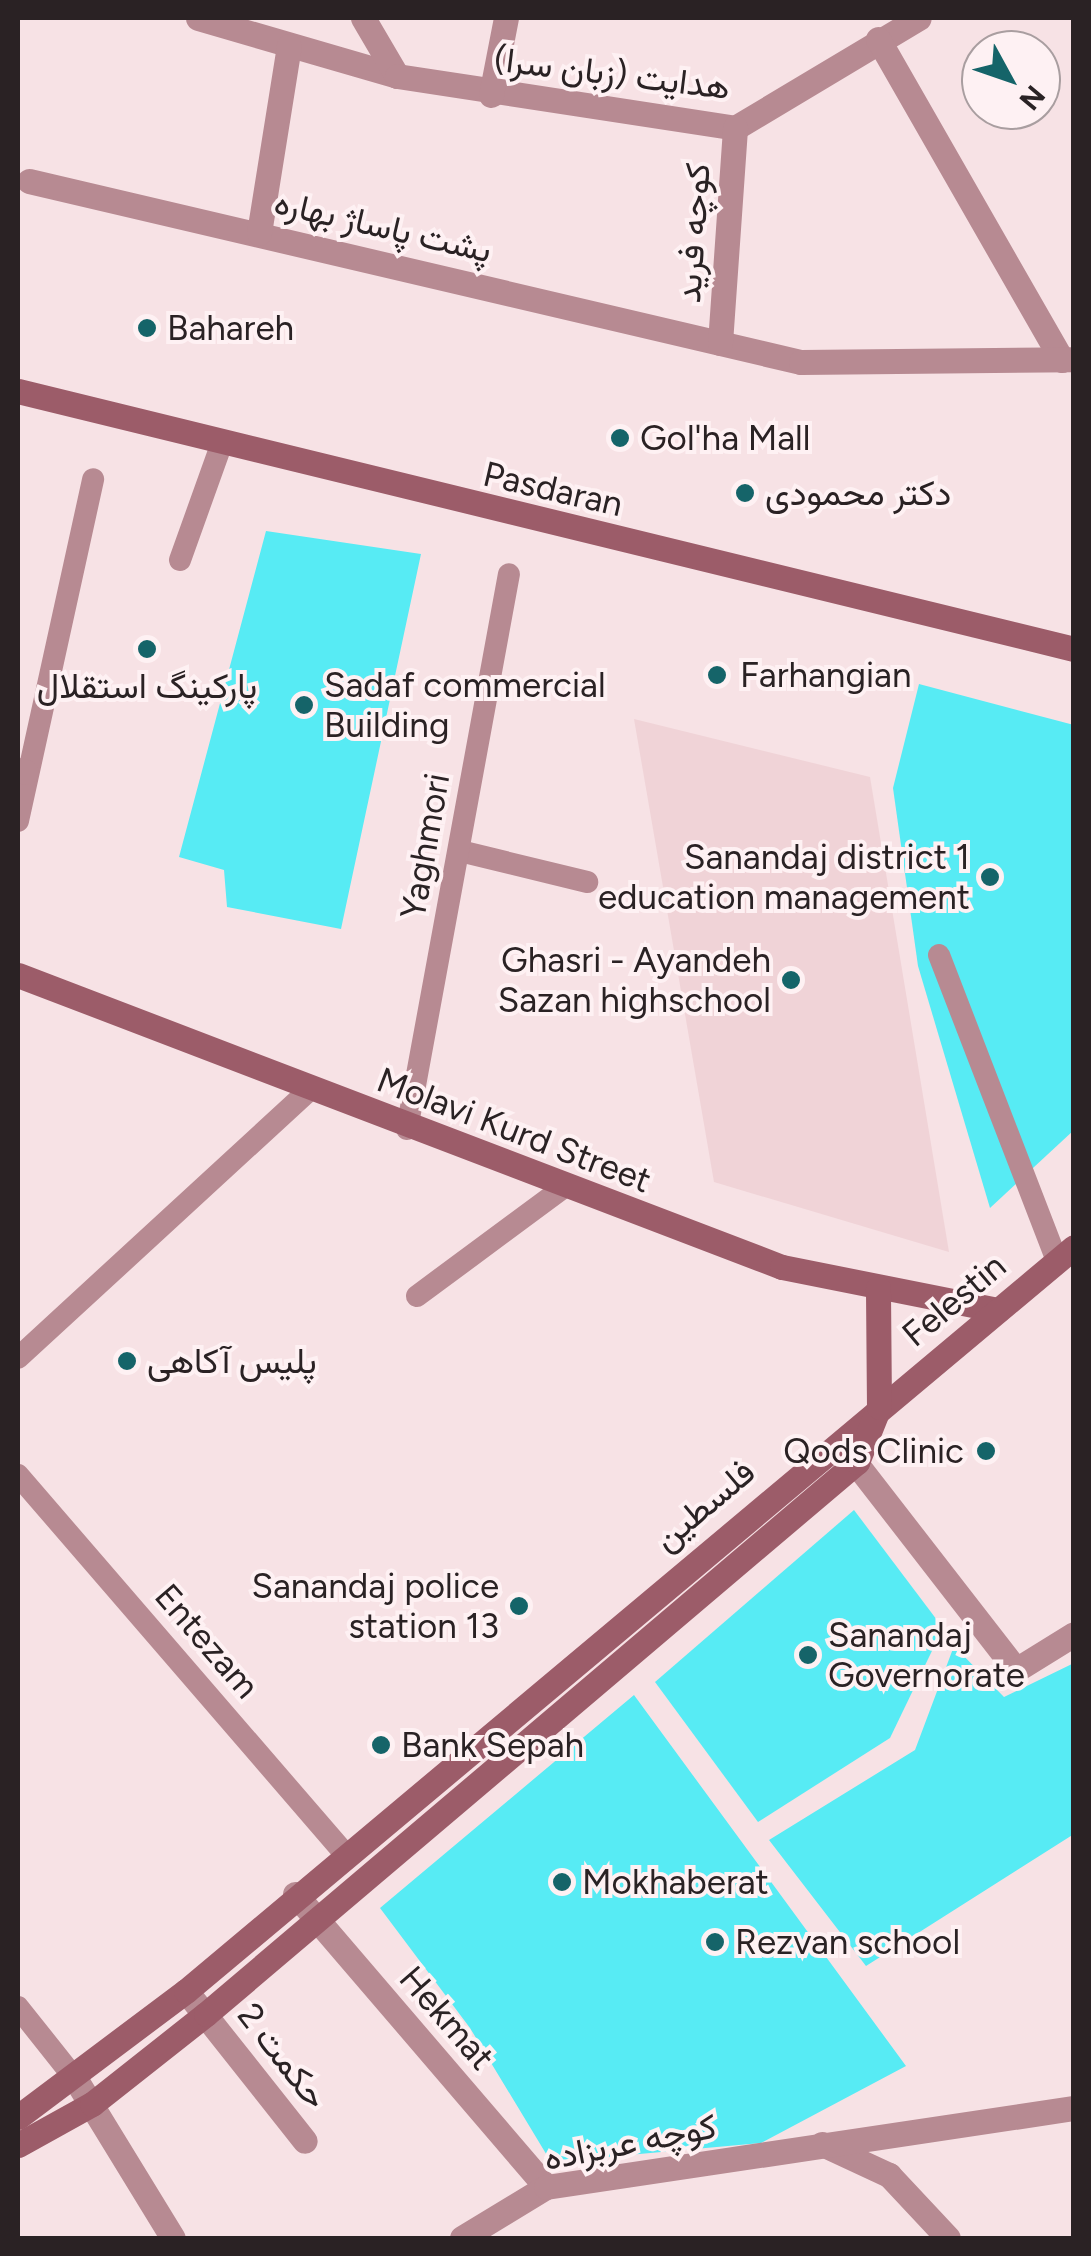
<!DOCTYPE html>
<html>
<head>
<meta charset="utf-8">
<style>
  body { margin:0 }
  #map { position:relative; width:1091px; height:2256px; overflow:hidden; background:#f7e2e5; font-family:Figtree,Vazirmatn,sans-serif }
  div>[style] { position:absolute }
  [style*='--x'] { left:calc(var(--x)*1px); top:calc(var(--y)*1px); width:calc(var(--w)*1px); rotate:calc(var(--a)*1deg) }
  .built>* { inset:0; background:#f0d3d7 }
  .building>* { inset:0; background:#57ebf4 }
  .lane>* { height:22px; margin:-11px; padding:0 11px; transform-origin:11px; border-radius:11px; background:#b78a92 }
  .street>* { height:25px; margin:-12.5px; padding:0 12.5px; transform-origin:12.5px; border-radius:12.5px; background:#b78a92 }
  .secondary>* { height:25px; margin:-12.5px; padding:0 12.5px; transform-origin:12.5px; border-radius:12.5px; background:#9c5c69 }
  .dots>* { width:28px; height:28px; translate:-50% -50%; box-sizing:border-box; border:5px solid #fef1f3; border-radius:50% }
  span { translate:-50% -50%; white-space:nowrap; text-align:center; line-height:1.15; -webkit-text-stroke:8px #fef1f3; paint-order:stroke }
  .street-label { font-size:35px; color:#2a2224 }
  .poi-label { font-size:35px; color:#2a2224 }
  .left { translate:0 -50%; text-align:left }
  .right { translate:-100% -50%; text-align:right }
  .frame { position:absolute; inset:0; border:20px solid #2a2224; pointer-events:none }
  .north { position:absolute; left:961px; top:30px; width:100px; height:100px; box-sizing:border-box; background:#fef1f3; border:2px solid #a99ea0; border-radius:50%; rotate:130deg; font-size:28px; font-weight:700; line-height:40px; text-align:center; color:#2a2224 }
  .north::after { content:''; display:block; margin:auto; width:35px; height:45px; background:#156469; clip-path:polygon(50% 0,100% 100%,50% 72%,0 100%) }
</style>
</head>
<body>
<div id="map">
  <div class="built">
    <div style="clip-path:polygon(634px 719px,870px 777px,949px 1252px,714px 1182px)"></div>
  </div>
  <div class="building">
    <div style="clip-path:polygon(266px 531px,421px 554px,341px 929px,227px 907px,224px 870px,179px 857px)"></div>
    <div style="clip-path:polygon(919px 684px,1074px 725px,1074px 1130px,990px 1208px,918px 966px,893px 788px)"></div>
    <div style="clip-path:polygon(854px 1510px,943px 1628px,890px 1738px,758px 1822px,655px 1682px)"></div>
    <div style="clip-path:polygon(954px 1646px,1004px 1697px,1074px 1663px,1074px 1834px,866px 1966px,769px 1840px,915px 1750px)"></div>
    <div style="clip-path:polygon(634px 1695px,906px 2066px,761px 2143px,551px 2162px,470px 2028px,380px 1908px)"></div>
  </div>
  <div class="lane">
    <div style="--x:180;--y:560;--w:124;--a:-70.3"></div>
    <div style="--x:18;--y:821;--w:350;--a:-77.6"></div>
    <div style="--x:460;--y:851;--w:131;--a:13.7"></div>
    <div style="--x:939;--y:955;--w:328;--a:68.9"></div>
    <div style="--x:407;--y:1129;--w:564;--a:-79.59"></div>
    <div style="--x:417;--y:1296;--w:182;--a:-36.5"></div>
    <div style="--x:18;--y:1358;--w:398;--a:-42.6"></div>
    <div style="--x:18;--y:1475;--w:498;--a:49.2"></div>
    <div style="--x:18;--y:2007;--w:93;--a:51.5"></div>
  </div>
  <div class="street">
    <div style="--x:198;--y:18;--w:207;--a:16.2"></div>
    <div style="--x:363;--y:18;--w:67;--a:59.6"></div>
    <div style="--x:397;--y:76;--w:342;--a:8.7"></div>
    <div style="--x:735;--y:128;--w:214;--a:-30.9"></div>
    <div style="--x:878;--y:39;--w:370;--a:60.2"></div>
    <div style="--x:491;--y:95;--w:78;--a:-79"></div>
    <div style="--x:29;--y:181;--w:793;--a:13.2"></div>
    <div style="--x:801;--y:362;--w:273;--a:-0.6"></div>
    <div style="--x:259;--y:233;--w:189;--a:-80.9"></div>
    <div style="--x:720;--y:343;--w:216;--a:-86"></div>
    <div style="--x:18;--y:770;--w:8;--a:14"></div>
    <div style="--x:844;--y:1448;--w:281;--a:52.2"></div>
    <div style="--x:1016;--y:1670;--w:68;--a:-31.8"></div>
    <div style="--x:295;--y:1894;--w:386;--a:49.4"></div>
    <div style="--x:186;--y:1991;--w:191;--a:51.6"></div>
    <div style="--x:76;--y:2080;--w:185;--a:58.5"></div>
    <div style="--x:822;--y:2144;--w:74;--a:24.8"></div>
    <div style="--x:889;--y:2175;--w:86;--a:46.9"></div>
    <div style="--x:462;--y:2238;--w:98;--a:-31.3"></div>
    <div style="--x:546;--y:2187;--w:534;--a:-8.51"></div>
  </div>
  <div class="secondary">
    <div style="--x:18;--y:391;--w:1087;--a:13.73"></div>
    <div style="--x:18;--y:975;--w:818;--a:20.92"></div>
    <div style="--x:782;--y:1267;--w:220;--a:11.3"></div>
    <div style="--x:18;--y:2117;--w:210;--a:-36.9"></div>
    <div style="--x:186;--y:1991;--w:1158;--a:-39.96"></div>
    <div style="--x:18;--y:2145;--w:85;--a:-29"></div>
    <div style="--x:92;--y:2104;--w:145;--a:-38.3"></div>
    <div style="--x:206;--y:2014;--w:854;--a:-40.3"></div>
    <div style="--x:857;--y:1462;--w:59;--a:-68.2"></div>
    <div style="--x:879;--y:1407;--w:119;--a:-90.5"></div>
  </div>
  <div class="dots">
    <div style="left:147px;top:328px;background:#156469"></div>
    <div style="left:620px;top:438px;background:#156469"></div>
    <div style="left:745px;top:493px;background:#156469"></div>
    <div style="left:147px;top:649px;background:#156469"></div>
    <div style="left:717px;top:675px;background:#156469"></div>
    <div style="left:304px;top:705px;background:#156469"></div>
    <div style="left:990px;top:877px;background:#156469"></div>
    <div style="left:791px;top:980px;background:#156469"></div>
    <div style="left:127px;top:1361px;background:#156469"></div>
    <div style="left:986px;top:1451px;background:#156469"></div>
    <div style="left:519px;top:1606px;background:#156469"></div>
    <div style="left:808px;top:1655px;background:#156469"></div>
    <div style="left:381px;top:1745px;background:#156469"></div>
    <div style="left:562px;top:1882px;background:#156469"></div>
    <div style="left:715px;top:1942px;background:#156469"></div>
  </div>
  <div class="street-label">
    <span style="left:612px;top:73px;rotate:7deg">هدایت (زبان سرا)</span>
    <span style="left:383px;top:226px;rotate:13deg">پشت پاساژ بهاره</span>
    <span style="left:693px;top:233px;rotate:-86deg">کوچه فرید</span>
    <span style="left:553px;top:489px;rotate:13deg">Pasdaran</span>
    <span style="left:425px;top:846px;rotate:-80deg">Yaghmori</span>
    <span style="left:514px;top:1130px;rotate:21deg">Molavi Kurd Street</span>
    <span style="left:954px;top:1300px;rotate:-40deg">Felestin</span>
    <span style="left:704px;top:1505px;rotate:-40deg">فلسطین</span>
    <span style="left:207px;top:1641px;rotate:49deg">Entezam</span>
    <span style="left:447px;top:2018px;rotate:49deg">Hekmat</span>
    <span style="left:283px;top:2056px;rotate:52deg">حکمت 2</span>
    <span style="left:630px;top:2142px;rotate:-11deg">کوچه عربزاده</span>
  </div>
  <div class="poi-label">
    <span class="left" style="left:167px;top:328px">Bahareh</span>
    <span class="left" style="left:640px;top:438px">Gol'ha Mall</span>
    <span class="left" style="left:765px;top:493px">دکتر محمودی</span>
    <span class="left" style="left:740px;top:675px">Farhangian</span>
    <span class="left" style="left:324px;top:705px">Sadaf commercial<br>Building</span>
    <span style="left:147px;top:686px">پارکینگ استقلال</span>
    <span class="right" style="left:970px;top:877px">Sanandaj district 1<br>education management</span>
    <span class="right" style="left:771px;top:980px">Ghasri - Ayandeh<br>Sazan highschool</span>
    <span class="left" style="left:147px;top:1361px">پلیس آکاهی</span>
    <span class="right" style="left:964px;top:1451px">Qods Clinic</span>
    <span class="right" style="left:499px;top:1606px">Sanandaj police<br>station 13</span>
    <span class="left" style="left:828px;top:1655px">Sanandaj<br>Governorate</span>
    <span class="left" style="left:401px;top:1745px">Bank Sepah</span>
    <span class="left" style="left:582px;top:1882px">Mokhaberat</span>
    <span class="left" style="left:735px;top:1942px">Rezvan school</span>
  </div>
  <div class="frame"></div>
  <div class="north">N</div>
</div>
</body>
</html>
